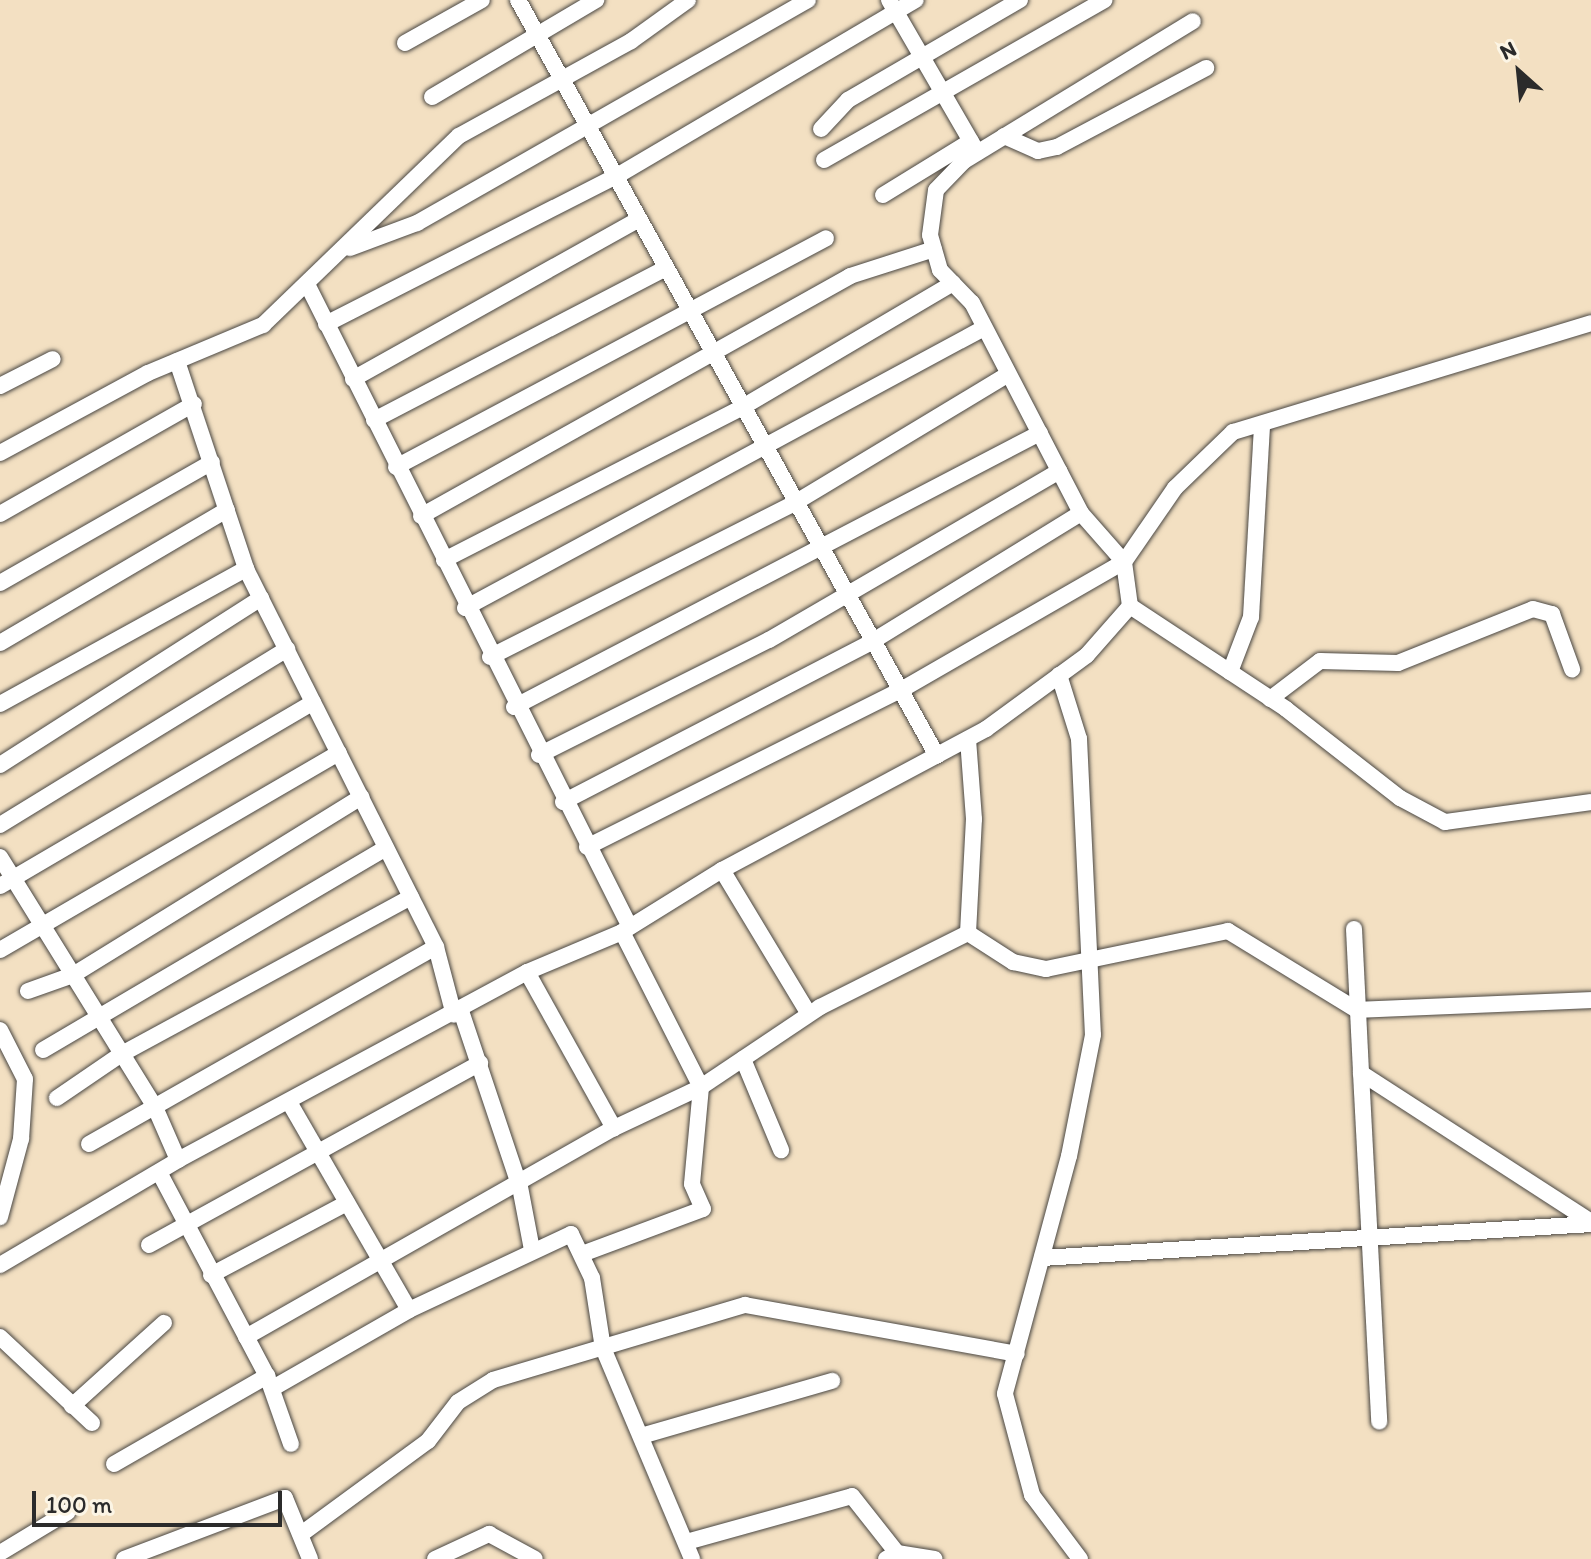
<!DOCTYPE html>
<html>
<head>
<meta charset="utf-8">
<style>
  body { margin:0 }
  #map { position:relative; width:1591px; height:1559px; overflow:hidden; background:#f3e0c2; font-family:Itim,sans-serif }
  div>[style] { position:absolute }
  [style*='--x'] { left:calc(var(--x)*1px); top:calc(var(--y)*1px); width:calc(var(--w)*1px); rotate:calc(var(--a)*1deg) }
  .roads { filter:drop-shadow(0 0 2px #494642) drop-shadow(0 0 2px #494642) }
  .minor>* { height:16px; margin:-8px; padding:0 8px; transform-origin:8px; border-radius:8px; background:#fff }
  span { translate:-50% -50%; white-space:nowrap; text-align:center; line-height:1.15; -webkit-text-stroke:6px #fcf5e5; paint-order:stroke }
  .north { position:absolute; left:1479px; top:32px; width:80px; height:80px; -webkit-text-stroke:6px #fcf5e5; paint-order:stroke; rotate:333deg; font-size:22px; font-weight:700; line-height:32px; text-align:center; color:#2b2b2b }
  .north::after { content:''; display:block; margin:auto; width:28px; height:36px; background:#2b2b2b; clip-path:polygon(50% 0,100% 100%,50% 72%,0 100%) }
  .scale { position:absolute; left:32px; top:1491px; width:250px; height:36px; box-sizing:border-box; border:4px solid #2b2b2b; border-top:0; padding-left:10px; font-size:24px; line-height:28px; white-space:nowrap; color:#2b2b2b; -webkit-text-stroke:6px #fcf5e5; paint-order:stroke }
</style>
</head>
<body>
<div id="map">
  <div class="roads">
    <div class="minor">
      <div style="--x:518;--y:0;--w:864;--a:61"></div>
      <div style="--x:889;--y:0;--w:176;--a:59.9"></div>
      <div style="--x:405;--y:43;--w:88;--a:-29.2"></div>
      <div style="--x:432;--y:97;--w:191;--a:-30.6"></div>
      <div style="--x:821;--y:129;--w:40;--a:-47"></div>
      <div style="--x:848;--y:100;--w:199;--a:-30.2"></div>
      <div style="--x:1004;--y:136;--w:37;--a:24"></div>
      <div style="--x:1038;--y:151;--w:19;--a:-12"></div>
      <div style="--x:1057;--y:147;--w:169;--a:-27.9"></div>
      <div style="--x:824;--y:160;--w:323;--a:-29.7"></div>
      <div style="--x:883;--y:195;--w:103;--a:-31.5"></div>
      <div style="--x:350;--y:248;--w:72;--a:-20.5"></div>
      <div style="--x:417;--y:223;--w:450;--a:-29.7"></div>
      <div style="--x:308;--y:286;--w:717;--a:63.33"></div>
      <div style="--x:326;--y:324;--w:324;--a:-27"></div>
      <div style="--x:615;--y:177;--w:349;--a:-30.5"></div>
      <div style="--x:177;--y:361;--w:219;--a:71.6"></div>
      <div style="--x:246;--y:569;--w:423;--a:63.3"></div>
      <div style="--x:436;--y:947;--w:70;--a:75.2"></div>
      <div style="--x:353;--y:379;--w:328;--a:-29.2"></div>
      <div style="--x:0;--y:386;--w:59;--a:-27"></div>
      <div style="--x:374;--y:420;--w:329;--a:-27.5"></div>
      <div style="--x:0;--y:453;--w:168;--a:-28.4"></div>
      <div style="--x:148;--y:373;--w:125;--a:-22.7"></div>
      <div style="--x:263;--y:325;--w:272;--a:-44"></div>
      <div style="--x:459;--y:136;--w:196;--a:-28.9"></div>
      <div style="--x:631;--y:41;--w:70;--a:-35.7"></div>
      <div style="--x:396;--y:467;--w:487;--a:-28"></div>
      <div style="--x:0;--y:514;--w:223;--a:-29.6"></div>
      <div style="--x:421;--y:516;--w:492;--a:-29.2"></div>
      <div style="--x:850;--y:276;--w:88;--a:-17.8"></div>
      <div style="--x:444;--y:560;--w:334;--a:-27.1"></div>
      <div style="--x:741;--y:408;--w:246;--a:-30.5"></div>
      <div style="--x:0;--y:583;--w:244;--a:-29.7"></div>
      <div style="--x:1130;--y:606;--w:187;--a:33.4"></div>
      <div style="--x:1286;--y:709;--w:145;--a:38"></div>
      <div style="--x:1400;--y:798;--w:51;--a:28.1"></div>
      <div style="--x:1445;--y:822;--w:147;--a:-7.8"></div>
      <div style="--x:465;--y:608;--w:590;--a:-28.35"></div>
      <div style="--x:0;--y:643;--w:263;--a:-30.4"></div>
      <div style="--x:490;--y:657;--w:339;--a:-26.8"></div>
      <div style="--x:793;--y:504;--w:250;--a:-31.1"></div>
      <div style="--x:1230;--y:672;--w:59;--a:-69.1"></div>
      <div style="--x:1251;--y:617;--w:193;--a:-86.7"></div>
      <div style="--x:1059;--y:675;--w:67;--a:72.6"></div>
      <div style="--x:1079;--y:739;--w:296;--a:87.3"></div>
      <div style="--x:1093;--y:1035;--w:123;--a:101.2"></div>
      <div style="--x:1069;--y:1156;--w:246;--a:105.1"></div>
      <div style="--x:1005;--y:1394;--w:105;--a:75"></div>
      <div style="--x:1032;--y:1495;--w:80;--a:53.1"></div>
      <div style="--x:1270;--y:699;--w:63;--a:-37.2"></div>
      <div style="--x:1320;--y:661;--w:78;--a:1.5"></div>
      <div style="--x:1398;--y:663;--w:145;--a:-21.8"></div>
      <div style="--x:1533;--y:609;--w:20;--a:15"></div>
      <div style="--x:1552;--y:614;--w:59;--a:70"></div>
      <div style="--x:0;--y:704;--w:281;--a:-28.8"></div>
      <div style="--x:514;--y:707;--w:593;--a:-27.52"></div>
      <div style="--x:539;--y:755;--w:257;--a:-26.6"></div>
      <div style="--x:769;--y:640;--w:336;--a:-30.2"></div>
      <div style="--x:0;--y:765;--w:310;--a:-32.6"></div>
      <div style="--x:563;--y:802;--w:349;--a:-27.4"></div>
      <div style="--x:873;--y:641;--w:244;--a:-31.6"></div>
      <div style="--x:0;--y:825;--w:337;--a:-31.5"></div>
      <div style="--x:587;--y:847;--w:351;--a:-26.6"></div>
      <div style="--x:901;--y:690;--w:257;--a:-29.9"></div>
      <div style="--x:1124;--y:562;--w:65;--a:-131.3"></div>
      <div style="--x:1081;--y:513;--w:237;--a:-117.4"></div>
      <div style="--x:972;--y:303;--w:46;--a:-134.1"></div>
      <div style="--x:940;--y:270;--w:36;--a:-106"></div>
      <div style="--x:930;--y:235;--w:45;--a:-82.4"></div>
      <div style="--x:936;--y:190;--w:40;--a:-46"></div>
      <div style="--x:964;--y:161;--w:268;--a:-31.4"></div>
      <div style="--x:0;--y:857;--w:292;--a:58.2"></div>
      <div style="--x:154;--y:1105;--w:60;--a:66.4"></div>
      <div style="--x:722;--y:870;--w:168;--a:58.9"></div>
      <div style="--x:0;--y:886;--w:363;--a:-30.4"></div>
      <div style="--x:1354;--y:929;--w:144;--a:87.2"></div>
      <div style="--x:1361;--y:1073;--w:274;--a:32.9"></div>
      <div style="--x:968;--y:933;--w:54;--a:32.8"></div>
      <div style="--x:1013;--y:962;--w:34;--a:12"></div>
      <div style="--x:1046;--y:969;--w:186;--a:-11.8"></div>
      <div style="--x:1228;--y:931;--w:151;--a:31.5"></div>
      <div style="--x:1357;--y:1010;--w:234;--a:-2.4"></div>
      <div style="--x:968;--y:933;--w:114;--a:-87"></div>
      <div style="--x:974;--y:819;--w:80;--a:-94.3"></div>
      <div style="--x:0;--y:950;--w:392;--a:-30.2"></div>
      <div style="--x:527;--y:972;--w:179;--a:60.9"></div>
      <div style="--x:28;--y:991;--w:48;--a:-19.6"></div>
      <div style="--x:73;--y:975;--w:339;--a:-31.7"></div>
      <div style="--x:461;--y:1011;--w:186;--a:71.5"></div>
      <div style="--x:520;--y:1187;--w:64;--a:79.2"></div>
      <div style="--x:0;--y:1030;--w:55;--a:63"></div>
      <div style="--x:25;--y:1079;--w:60;--a:93.8"></div>
      <div style="--x:21;--y:1139;--w:81;--a:105.1"></div>
      <div style="--x:43;--y:1050;--w:398;--a:-30.5"></div>
      <div style="--x:743;--y:1059;--w:99;--a:67.3"></div>
      <div style="--x:1361;--y:1073;--w:349;--a:87"></div>
      <div style="--x:57;--y:1098;--w:76;--a:-34.3"></div>
      <div style="--x:120;--y:1055;--w:331;--a:-28.5"></div>
      <div style="--x:289;--y:1102;--w:240;--a:60"></div>
      <div style="--x:89;--y:1144;--w:399;--a:-29.6"></div>
      <div style="--x:159;--y:1172;--w:231;--a:62.1"></div>
      <div style="--x:267;--y:1376;--w:72;--a:70.6"></div>
      <div style="--x:149;--y:1245;--w:378;--a:-28.8"></div>
      <div style="--x:582;--y:1254;--w:129;--a:-20.4"></div>
      <div style="--x:703;--y:1209;--w:27;--a:-114"></div>
      <div style="--x:692;--y:1184;--w:97;--a:-84.7"></div>
      <div style="--x:701;--y:1087;--w:174;--a:-117"></div>
      <div style="--x:1042;--y:1258;--w:550;--a:-3.54"></div>
      <div style="--x:0;--y:1265;--w:207;--a:-30.5"></div>
      <div style="--x:178;--y:1160;--w:396;--a:-28.3"></div>
      <div style="--x:527;--y:972;--w:103;--a:-22.8"></div>
      <div style="--x:622;--y:932;--w:118;--a:-31.8"></div>
      <div style="--x:722;--y:870;--w:299;--a:-28.1"></div>
      <div style="--x:986;--y:729;--w:125;--a:-36.2"></div>
      <div style="--x:1087;--y:655;--w:65;--a:-48.7"></div>
      <div style="--x:1130;--y:606;--w:44;--a:-97.8"></div>
      <div style="--x:1124;--y:562;--w:90;--a:-55.4"></div>
      <div style="--x:1175;--y:488;--w:81;--a:-44"></div>
      <div style="--x:1233;--y:432;--w:374;--a:-16.9"></div>
      <div style="--x:211;--y:1275;--w:154;--a:-27.9"></div>
      <div style="--x:0;--y:1337;--w:126;--a:43.1"></div>
      <div style="--x:246;--y:1337;--w:423;--a:-29.6"></div>
      <div style="--x:614;--y:1128;--w:96;--a:-25.2"></div>
      <div style="--x:701;--y:1087;--w:143;--a:-33.9"></div>
      <div style="--x:820;--y:1007;--w:165;--a:-26.6"></div>
      <div style="--x:273;--y:1388;--w:157;--a:-29.8"></div>
      <div style="--x:409;--y:1310;--w:179;--a:-25.1"></div>
      <div style="--x:571;--y:1234;--w:49;--a:64.5"></div>
      <div style="--x:592;--y:1278;--w:71;--a:81.1"></div>
      <div style="--x:603;--y:1348;--w:229;--a:67.1"></div>
      <div style="--x:72;--y:1406;--w:124;--a:-42.1"></div>
      <div style="--x:641;--y:1436;--w:199;--a:-16.1"></div>
      <div style="--x:114;--y:1464;--w:177;--a:-29.9"></div>
      <div style="--x:304;--y:1532;--w:154;--a:-36.3"></div>
      <div style="--x:428;--y:1441;--w:49;--a:-52.4"></div>
      <div style="--x:458;--y:1402;--w:41;--a:-32.2"></div>
      <div style="--x:493;--y:1380;--w:263;--a:-16.6"></div>
      <div style="--x:745;--y:1305;--w:276;--a:10.2"></div>
      <div style="--x:690;--y:1541;--w:168;--a:-15.5"></div>
      <div style="--x:852;--y:1496;--w:73;--a:51.7"></div>
      <div style="--x:0;--y:1553;--w:79;--a:-31.1"></div>
      <div style="--x:124;--y:1559;--w:172;--a:-20.8"></div>
      <div style="--x:285;--y:1498;--w:66;--a:67.7"></div>
      <div style="--x:435;--y:1559;--w:60;--a:-24.8"></div>
      <div style="--x:489;--y:1534;--w:52;--a:28.5"></div>
      <div style="--x:886;--y:1559;--w:13;--a:-29"></div>
      <div style="--x:897;--y:1553;--w:38;--a:9"></div>
    </div>
  </div>
  <div class="north">N</div>
  <div class="scale">100 m</div>
</div>
</body>
</html>
